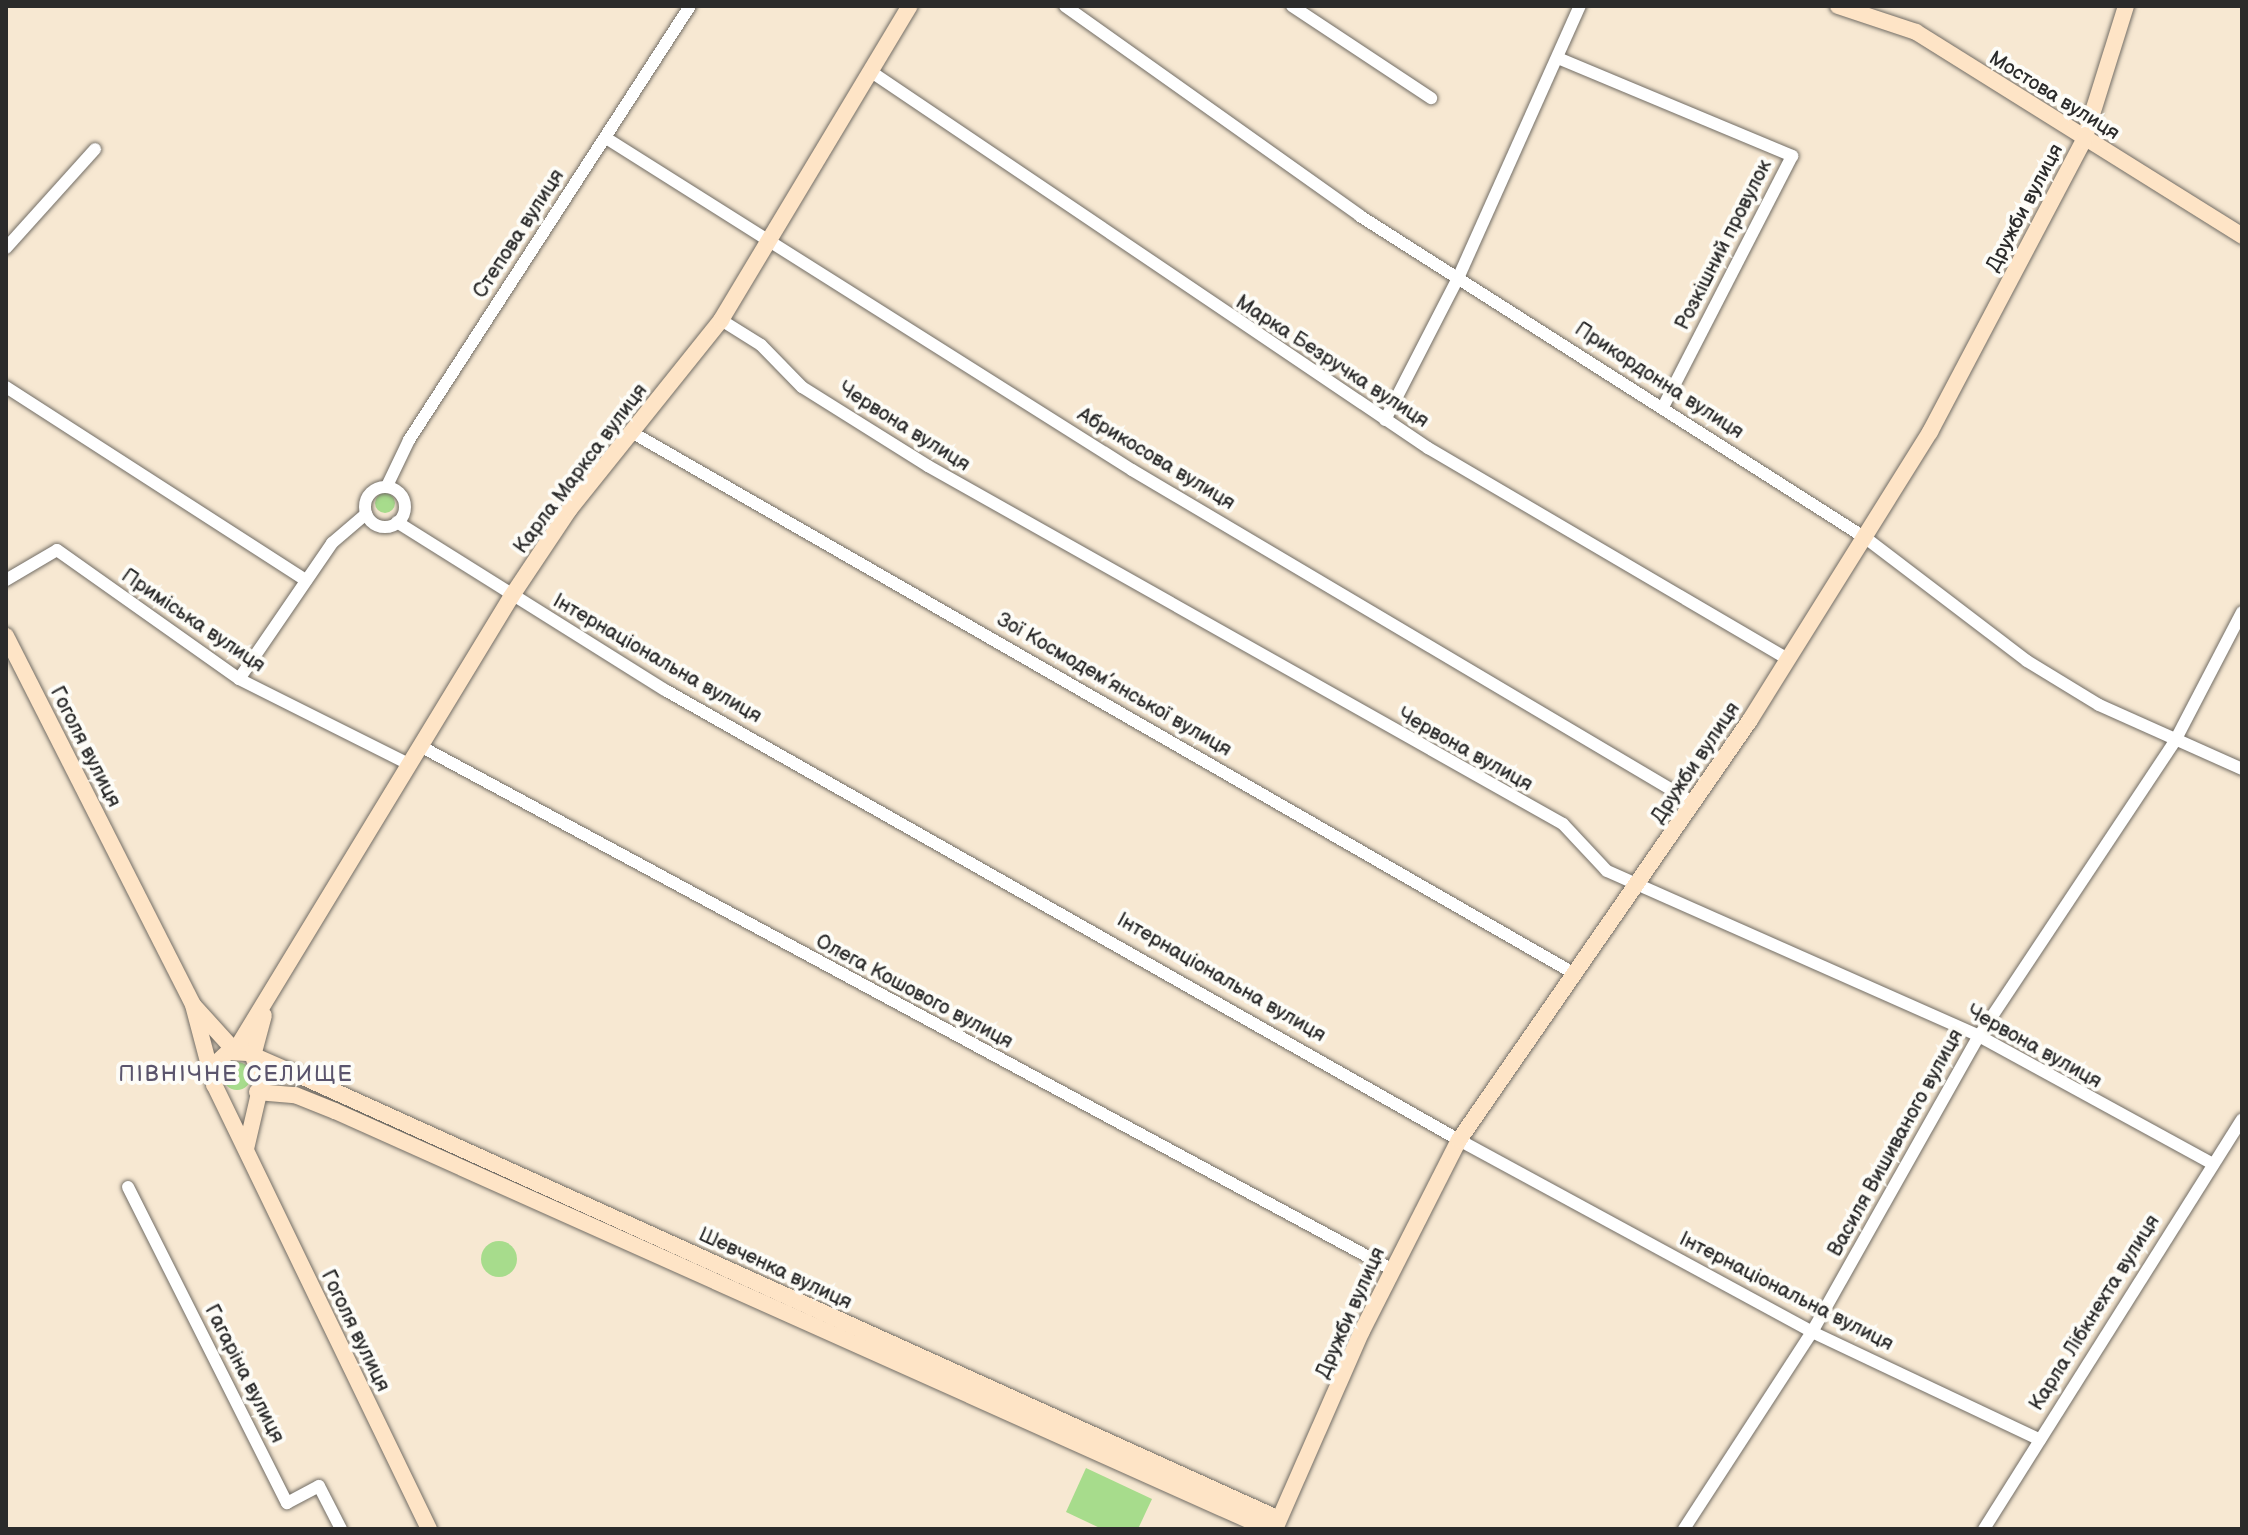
<!DOCTYPE html>
<html>
<head>
<meta charset="utf-8">
<style>
  body { margin:0 }
  #map { position:relative; width:2248px; height:1535px; overflow:hidden; background:#f7e8d2; font-family:"Balsamiq Sans",sans-serif }
  div>[style] { position:absolute }
  [style*='--x'] { left:calc(var(--x)*1px); top:calc(var(--y)*1px); width:calc(var(--w)*1px); rotate:calc(var(--a)*1deg) }
  .green>* { inset:0; background:#a7dc8c }
  .round { border-radius:50% }
  .roads { filter:drop-shadow(0 0 2px #726d65) drop-shadow(0 0 2px #726d65) }
  .street>* { height:12px; margin:-6px; padding:0 6px; transform-origin:6px; border-radius:6px; background:#fff }
  .street>.ring { margin:-6px; padding:0; box-sizing:content-box; background:none; border:12px solid #fff; border-radius:50% }
  .secondary>* { height:16px; margin:-8px; padding:0 8px; transform-origin:8px; border-radius:8px; background:#fee4c6 }
  span { translate:-50% -50%; white-space:nowrap; text-align:center; line-height:1.15; -webkit-text-stroke:8px #fdfcf7; paint-order:stroke }
  .street-label { font-size:20px; color:#2b2b2b }
  .neighbourhood-label { font-size:22px; color:#5a546c; letter-spacing:2px }
  .frame { position:absolute; inset:0; border:8px solid #2b2b2b; pointer-events:none }
</style>
</head>
<body>
<div id="map">
  <div class="green">
    <div class="round" style="left:375px;top:493px;width:20px;height:20px"></div>
    <div class="round" style="left:223px;top:1062px;width:28px;height:28px"></div>
    <div class="round" style="left:481px;top:1241px;width:36px;height:36px"></div>
    <div style="clip-path:polygon(1086px 1468px,1152px 1499px,1138px 1529px,1102px 1529px,1066px 1512px)"></div>
  </div>
  <div class="roads">
    <div class="street">
      <div style="--x:1065;--y:6;--w:362;--a:35.4"></div>
      <div style="--x:1360;--y:216;--w:601;--a:32.5"></div>
      <div style="--x:1867;--y:539;--w:201;--a:37.3"></div>
      <div style="--x:2027;--y:661;--w:84;--a:31.4"></div>
      <div style="--x:2099;--y:705;--w:157;--a:24.1"></div>
      <div style="--x:1292;--y:6;--w:167;--a:33.5"></div>
      <div style="--x:1558;--y:58;--w:254;--a:22.7"></div>
      <div style="--x:1792;--y:156;--w:282;--a:117.2"></div>
      <div style="--x:870;--y:71;--w:673;--a:34.04"></div>
      <div style="--x:1428;--y:448;--w:417;--a:30.4"></div>
      <div style="--x:606;--y:138;--w:622;--a:32.26"></div>
      <div style="--x:1132;--y:470;--w:653;--a:30.65"></div>
      <div style="--x:6;--y:248;--w:133;--a:-48"></div>
      <div style="--x:721;--y:320;--w:47;--a:32"></div>
      <div style="--x:761;--y:345;--w:59;--a:45.7"></div>
      <div style="--x:802;--y:387;--w:149;--a:32.1"></div>
      <div style="--x:928;--y:466;--w:729;--a:29.41"></div>
      <div style="--x:1563;--y:824;--w:64;--a:46.9"></div>
      <div style="--x:1607;--y:871;--w:407;--a:23.9"></div>
      <div style="--x:1979;--y:1036;--w:267;--a:28.7"></div>
      <div style="--x:6;--y:387;--w:357;--a:32.8"></div>
      <div style="--x:1385;--y:420;--w:162;--a:-62.8"></div>
      <div style="--x:1459;--y:276;--w:296;--a:-65.9"></div>
      <div style="--x:633;--y:433;--w:1086;--a:29.87"></div>
      <div style="--x:387;--y:486;--w:51;--a:-64.4"></div>
      <div style="--x:409;--y:440;--w:517;--a:-57.08"></div>
      <div class="ring" style="left:365px;top:487px;width:28px;height:28px"></div>
      <div style="--x:397;--y:522;--w:316;--a:32.1"></div>
      <div style="--x:665;--y:690;--w:913;--a:29.54"></div>
      <div style="--x:1459;--y:1140;--w:402;--a:28.5"></div>
      <div style="--x:1812;--y:1332;--w:252;--a:25.3"></div>
      <div style="--x:6;--y:580;--w:59;--a:-30.5"></div>
      <div style="--x:57;--y:550;--w:223;--a:35.3"></div>
      <div style="--x:239;--y:679;--w:190;--a:26.6"></div>
      <div style="--x:239;--y:679;--w:165;--a:-55.6"></div>
      <div style="--x:332;--y:543;--w:45;--a:-40.5"></div>
      <div style="--x:420;--y:746;--w:1103;--a:28.31"></div>
      <div style="--x:128;--y:1187;--w:354;--a:63.3"></div>
      <div style="--x:287;--y:1503;--w:36;--a:-28"></div>
      <div style="--x:319;--y:1486;--w:48;--a:62.9"></div>
      <div style="--x:1684;--y:1529;--w:235;--a:-57"></div>
      <div style="--x:1812;--y:1332;--w:340;--a:-60.6"></div>
      <div style="--x:1979;--y:1036;--w:356;--a:-56.4"></div>
      <div style="--x:2176;--y:739;--w:143;--a:-62.5"></div>
      <div style="--x:1984;--y:1529;--w:484;--a:-57.8"></div>
    </div>
    <div class="secondary">
      <div style="--x:1838;--y:6;--w:82;--a:18.4"></div>
      <div style="--x:1916;--y:32;--w:385;--a:32"></div>
      <div style="--x:6;--y:636;--w:414;--a:63.1"></div>
      <div style="--x:193;--y:1005;--w:74;--a:75.2"></div>
      <div style="--x:194;--y:1006;--w:61;--a:47.7"></div>
      <div style="--x:235;--y:1051;--w:531;--a:-58.7"></div>
      <div style="--x:511;--y:597;--w:105;--a:-56.3"></div>
      <div style="--x:569;--y:510;--w:243;--a:-51.3"></div>
      <div style="--x:721;--y:320;--w:366;--a:-59"></div>
      <div style="--x:253;--y:1056;--w:42;--a:-75"></div>
      <div style="--x:257;--y:1092;--w:38;--a:5"></div>
      <div style="--x:295;--y:1095;--w:43;--a:21.8"></div>
      <div style="--x:335;--y:1111;--w:1022;--a:24.13"></div>
      <div style="--x:246;--y:1149;--w:71;--a:-76.9"></div>
      <div style="--x:262;--y:1080;--w:26;--a:-111"></div>
      <div style="--x:429;--y:1529;--w:493;--a:-115.8"></div>
      <div style="--x:214;--y:1085;--w:20;--a:-90"></div>
      <div style="--x:214;--y:1065;--w:19;--a:-43"></div>
      <div style="--x:228;--y:1052;--w:20;--a:3"></div>
      <div style="--x:248;--y:1053;--w:60;--a:23.6"></div>
      <div style="--x:303;--y:1077;--w:1071;--a:24.36"></div>
      <div style="--x:1275;--y:1529;--w:216;--a:-66.3"></div>
      <div style="--x:1362;--y:1331;--w:214;--a:-63.1"></div>
      <div style="--x:1459;--y:1140;--w:511;--a:-55.28"></div>
      <div style="--x:1750;--y:720;--w:340;--a:-58"></div>
      <div style="--x:1930;--y:432;--w:330;--a:-62.2"></div>
      <div style="--x:2084;--y:140;--w:140;--a:-72.6"></div>
    </div>
  </div>
  <div class="street-label">
    <span style="left:2054px;top:96px;rotate:32deg">Мостова вулиця</span>
    <span style="left:2025px;top:208px;rotate:-62deg">Дружби вулиця</span>
    <span style="left:519px;top:234px;rotate:-57deg">Степова вулиця</span>
    <span style="left:1724px;top:245px;rotate:-63deg">Розкішний провулок</span>
    <span style="left:1332px;top:362px;rotate:33deg">Марка Безручка вулиця</span>
    <span style="left:1659px;top:381px;rotate:33deg">Прикордонна вулиця</span>
    <span style="left:904px;top:427px;rotate:32deg">Червона вулиця</span>
    <span style="left:1156px;top:459px;rotate:31deg">Абрикосова вулиця</span>
    <span style="left:581px;top:469px;rotate:-53deg">Карла Маркса вулиця</span>
    <span style="left:193px;top:621px;rotate:34deg">Приміська вулиця</span>
    <span style="left:657px;top:659px;rotate:30deg">Інтернаціональна вулиця</span>
    <span style="left:1114px;top:685px;rotate:30deg">Зої Космодем’янської вулиця</span>
    <span style="left:85px;top:747px;rotate:63deg">Гоголя вулиця</span>
    <span style="left:1465px;top:750px;rotate:29deg">Червона вулиця</span>
    <span style="left:1696px;top:763px;rotate:-56deg">Дружби вулиця</span>
    <span style="left:1221px;top:978px;rotate:30deg">Інтернаціональна вулиця</span>
    <span style="left:914px;top:992px;rotate:28deg">Олега Кошового вулиця</span>
    <span style="left:2034px;top:1047px;rotate:29deg">Червона вулиця</span>
    <span style="left:1896px;top:1143px;rotate:-61deg">Василя Вишиваного вулиця</span>
    <span style="left:775px;top:1269px;rotate:25deg">Шевченка вулиця</span>
    <span style="left:1786px;top:1292px;rotate:27deg">Інтернаціональна вулиця</span>
    <span style="left:1351px;top:1313px;rotate:-66deg">Дружби вулиця</span>
    <span style="left:2095px;top:1313px;rotate:-58deg">Карла Лібкнехта вулиця</span>
    <span style="left:355px;top:1331px;rotate:64deg">Гоголя вулиця</span>
    <span style="left:244px;top:1374px;rotate:63deg">Гагаріна вулиця</span>
  </div>
  <div class="neighbourhood-label">
    <span style="left:236px;top:1075px">ПІВНІЧНЕ СЕЛИЩЕ</span>
  </div>
  <div class="frame"></div>
</div>
</body>
</html>
